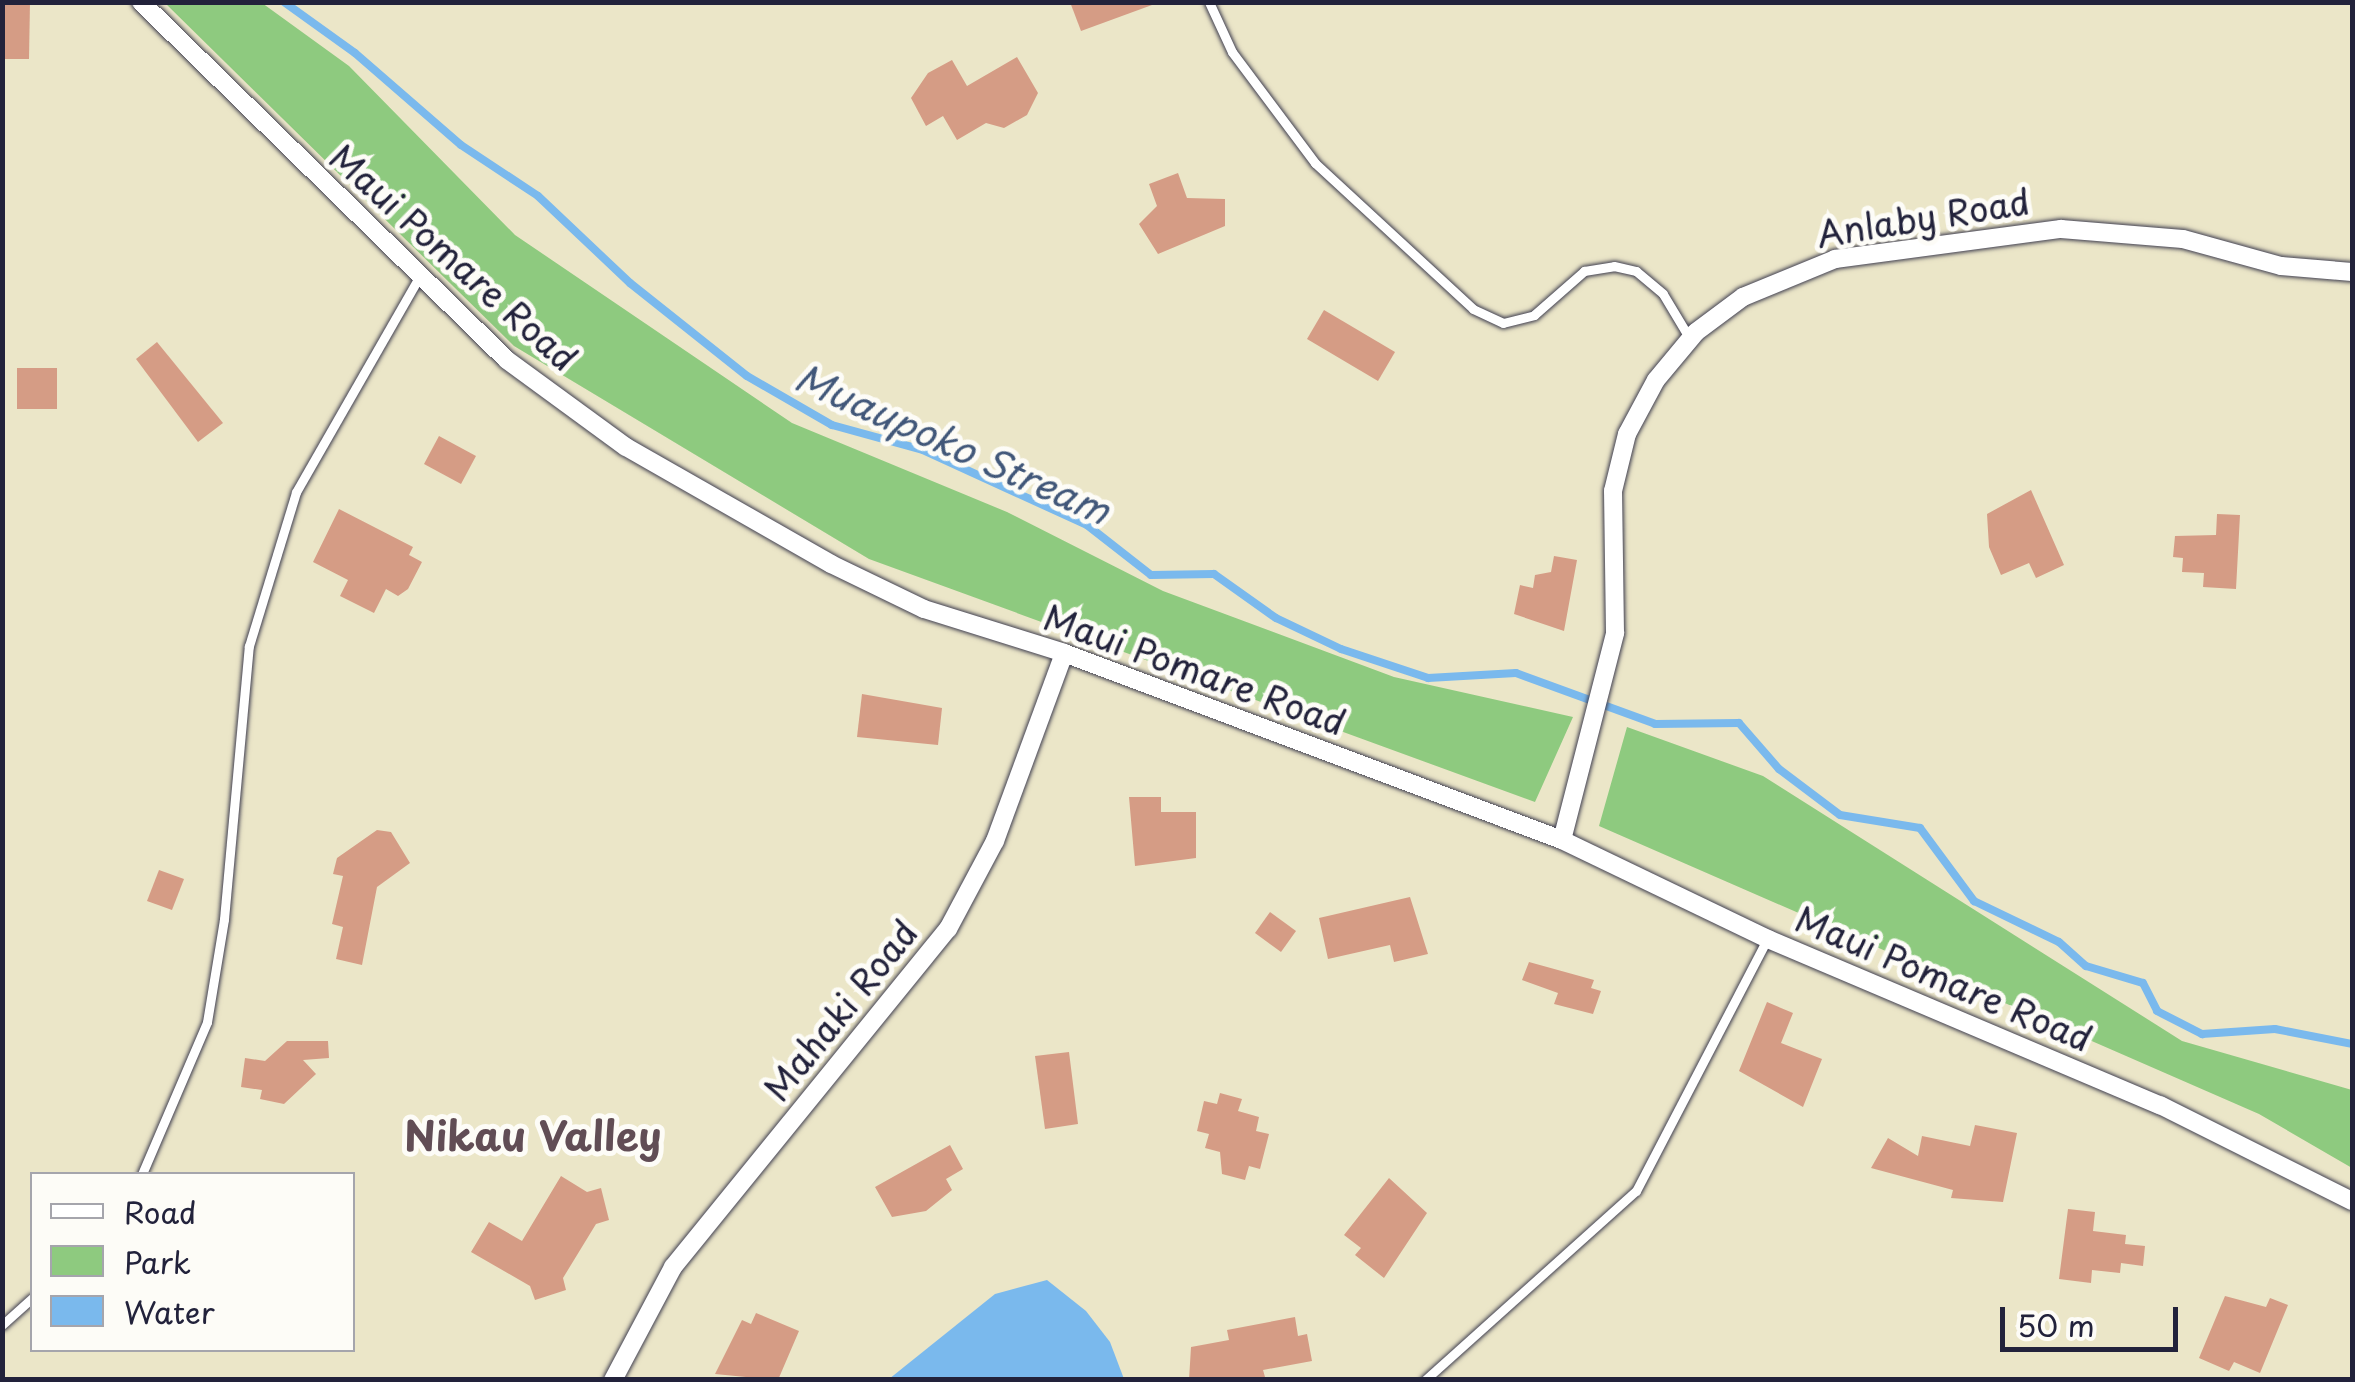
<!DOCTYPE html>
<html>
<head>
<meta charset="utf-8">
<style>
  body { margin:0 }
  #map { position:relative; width:2355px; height:1382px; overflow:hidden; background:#ebe6c8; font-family:"Playpen Sans",sans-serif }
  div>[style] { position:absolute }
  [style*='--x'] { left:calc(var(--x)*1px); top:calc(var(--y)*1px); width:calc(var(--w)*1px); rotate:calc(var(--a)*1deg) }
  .green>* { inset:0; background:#8eca7f }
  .water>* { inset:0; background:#7ab9ed }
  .stream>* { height:8px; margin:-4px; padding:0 4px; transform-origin:4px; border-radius:4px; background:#7ab9ed }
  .building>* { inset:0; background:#d59c85 }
  .roads { filter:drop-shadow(0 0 2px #403f50) drop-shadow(0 0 2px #403f50) }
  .service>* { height:9px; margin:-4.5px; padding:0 4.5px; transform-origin:4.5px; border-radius:4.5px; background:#fff }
  .minor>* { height:18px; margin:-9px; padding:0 9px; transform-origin:9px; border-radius:9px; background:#fff }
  span { translate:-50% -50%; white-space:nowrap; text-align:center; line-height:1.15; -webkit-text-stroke:10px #fdfcf7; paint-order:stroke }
  .street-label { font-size:35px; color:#22223b }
  .water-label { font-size:38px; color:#415779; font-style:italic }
  .quarter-label { font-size:40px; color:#614d55; font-weight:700 }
  .frame { position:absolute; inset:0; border:5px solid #22223b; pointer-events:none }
  .legend { position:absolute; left:30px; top:1172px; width:325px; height:180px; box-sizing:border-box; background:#fdfcf7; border:2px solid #a5a5ac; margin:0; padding:12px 18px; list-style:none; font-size:30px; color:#22223b }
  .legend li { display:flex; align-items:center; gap:20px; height:50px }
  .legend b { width:50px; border:2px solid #a5a5ac }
  .scale { position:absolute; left:2000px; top:1307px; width:178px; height:45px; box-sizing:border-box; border:5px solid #22223b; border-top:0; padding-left:12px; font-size:30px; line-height:35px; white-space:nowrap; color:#22223b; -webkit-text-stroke:8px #fdfcf7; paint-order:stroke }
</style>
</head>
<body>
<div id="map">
  <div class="green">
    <div style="clip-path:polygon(165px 3px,262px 3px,349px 66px,515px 235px,792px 423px,1007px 512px,1163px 591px,1394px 677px,1573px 717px,1535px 802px,869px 559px,514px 346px)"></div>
    <div style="clip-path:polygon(1627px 727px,1763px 776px,2182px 1041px,2352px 1090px,2352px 1168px,2259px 1114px,1599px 826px)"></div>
  </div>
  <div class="water">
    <div style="clip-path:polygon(1047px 1280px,1086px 1311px,1110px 1342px,1124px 1379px,889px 1379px,995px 1294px)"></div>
  </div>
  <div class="stream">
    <div style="--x:284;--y:2;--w:87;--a:35.7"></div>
    <div style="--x:355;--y:53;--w:140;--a:41"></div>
    <div style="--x:461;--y:145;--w:92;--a:33.5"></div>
    <div style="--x:538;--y:196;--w:127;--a:43.4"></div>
    <div style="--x:630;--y:283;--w:149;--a:38.5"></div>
    <div style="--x:747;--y:376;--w:98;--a:30"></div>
    <div style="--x:832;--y:425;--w:94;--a:15.4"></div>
    <div style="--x:923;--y:450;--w:180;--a:24.6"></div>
    <div style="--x:1087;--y:525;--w:81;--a:38"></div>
    <div style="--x:1151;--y:575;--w:63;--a:-0.9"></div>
    <div style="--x:1214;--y:574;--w:76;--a:35.4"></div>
    <div style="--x:1276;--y:618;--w:72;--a:25.5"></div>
    <div style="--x:1341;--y:649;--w:92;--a:18.4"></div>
    <div style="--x:1428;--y:678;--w:88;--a:-3.3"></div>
    <div style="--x:1516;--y:673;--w:148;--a:20.1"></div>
    <div style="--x:1655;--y:724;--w:84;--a:-0.7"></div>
    <div style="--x:1739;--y:723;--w:61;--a:49"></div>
    <div style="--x:1779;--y:769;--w:76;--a:37"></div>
    <div style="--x:1840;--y:815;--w:81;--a:9.2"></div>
    <div style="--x:1920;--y:828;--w:91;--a:53.5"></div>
    <div style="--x:1974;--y:901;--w:94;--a:25.8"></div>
    <div style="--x:2059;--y:942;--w:36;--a:42"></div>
    <div style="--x:2086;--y:966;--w:59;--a:16.6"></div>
    <div style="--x:2143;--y:983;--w:31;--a:63"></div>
    <div style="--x:2157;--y:1011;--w:51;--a:27.1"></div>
    <div style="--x:2202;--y:1034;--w:73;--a:-3.9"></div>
    <div style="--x:2275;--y:1029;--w:78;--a:11"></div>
  </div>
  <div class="building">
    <div style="clip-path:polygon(2px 2px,30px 2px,29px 59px,2px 59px)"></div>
    <div style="clip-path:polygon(1070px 2px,1151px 2px,1152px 5px,1081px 31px)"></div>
    <div style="clip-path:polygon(1017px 57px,1038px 93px,1027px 115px,1004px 128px,986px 123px,957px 140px,943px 116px,926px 126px,911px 98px,928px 73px,952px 60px,967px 86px)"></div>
    <div style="clip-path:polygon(1178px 173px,1187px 198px,1225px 199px,1225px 226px,1158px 254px,1139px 224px,1157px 206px,1149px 184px)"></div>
    <div style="clip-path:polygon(1324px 310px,1395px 352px,1378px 381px,1307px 339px)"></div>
    <div style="clip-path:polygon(157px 342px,223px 423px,198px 442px,136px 359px)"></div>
    <div style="clip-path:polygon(17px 368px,57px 368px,57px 409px,17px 409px)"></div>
    <div style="clip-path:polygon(439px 436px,476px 456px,461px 484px,424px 464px)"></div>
    <div style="clip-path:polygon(2031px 490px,2064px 565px,2036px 578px,2029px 563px,2001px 575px,1989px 547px,1987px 514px)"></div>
    <div style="clip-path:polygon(339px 509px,413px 547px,409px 555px,422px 562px,408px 589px,398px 596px,386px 589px,374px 613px,340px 596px,348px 580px,313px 562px)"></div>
    <div style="clip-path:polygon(2217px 514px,2240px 515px,2236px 589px,2203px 587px,2204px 573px,2182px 572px,2183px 558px,2173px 557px,2175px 536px,2216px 535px)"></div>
    <div style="clip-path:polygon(1554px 556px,1577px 560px,1564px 631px,1514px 614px,1520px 585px,1533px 588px,1535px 575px,1551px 572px)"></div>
    <div style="clip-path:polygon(862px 694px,942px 708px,938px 745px,857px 737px)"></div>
    <div style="clip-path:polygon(1129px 797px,1161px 797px,1161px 812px,1196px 812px,1196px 858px,1135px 866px)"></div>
    <div style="clip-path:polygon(377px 830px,391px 832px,410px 863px,377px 887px,362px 965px,336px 959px,343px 927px,332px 924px,343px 876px,333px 874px,337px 858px)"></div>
    <div style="clip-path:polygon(159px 870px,184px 879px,172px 910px,147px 901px)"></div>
    <div style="clip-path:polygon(1410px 897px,1428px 954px,1394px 962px,1390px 945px,1328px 959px,1319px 918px)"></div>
    <div style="clip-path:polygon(1270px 912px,1296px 931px,1281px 952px,1255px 933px)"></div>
    <div style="clip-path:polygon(1529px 962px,1594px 980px,1591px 988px,1601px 991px,1593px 1014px,1554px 1004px,1558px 993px,1522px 980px)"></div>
    <div style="clip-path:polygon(1767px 1002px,1793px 1013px,1781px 1043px,1822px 1059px,1803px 1107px,1739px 1071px)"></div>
    <div style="clip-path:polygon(287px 1041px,328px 1041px,329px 1058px,303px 1060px,316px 1074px,284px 1104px,260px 1099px,262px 1090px,241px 1087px,245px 1058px,265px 1061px)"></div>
    <div style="clip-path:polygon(1069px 1052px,1078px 1124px,1045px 1129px,1035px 1056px)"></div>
    <div style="clip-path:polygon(1220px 1093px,1242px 1099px,1238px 1111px,1259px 1117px,1256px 1131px,1269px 1134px,1260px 1169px,1249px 1166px,1245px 1180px,1222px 1174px,1220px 1152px,1205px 1148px,1209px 1134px,1197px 1131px,1204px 1101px,1217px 1104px)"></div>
    <div style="clip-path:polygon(1975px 1125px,2017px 1133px,2003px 1202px,1951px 1198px,1953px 1190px,1871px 1168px,1888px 1138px,1918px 1156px,1922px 1136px,1970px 1146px)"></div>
    <div style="clip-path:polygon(950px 1145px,963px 1169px,946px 1179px,952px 1190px,926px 1211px,892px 1217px,875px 1187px)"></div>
    <div style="clip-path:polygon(561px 1176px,587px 1192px,601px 1188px,609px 1220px,596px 1224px,563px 1278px,566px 1290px,535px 1300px,530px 1286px,471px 1252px,489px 1222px,522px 1241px)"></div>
    <div style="clip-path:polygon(1389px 1178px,1427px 1213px,1384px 1278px,1355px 1255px,1361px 1248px,1344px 1235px)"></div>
    <div style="clip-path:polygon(2068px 1209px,2095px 1212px,2093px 1231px,2126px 1235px,2125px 1244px,2145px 1246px,2143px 1266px,2121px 1263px,2120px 1273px,2092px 1270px,2091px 1283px,2059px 1279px)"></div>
    <div style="clip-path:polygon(2225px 1296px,2266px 1307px,2270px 1298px,2288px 1305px,2260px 1373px,2234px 1362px,2229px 1371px,2199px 1358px)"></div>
    <div style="clip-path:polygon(756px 1313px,799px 1331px,778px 1380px,715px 1374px,742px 1320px,751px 1324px)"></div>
    <div style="clip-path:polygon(1295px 1317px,1298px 1336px,1307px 1334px,1312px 1361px,1263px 1370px,1265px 1377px,1251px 1380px,1189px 1380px,1191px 1347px,1229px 1340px,1227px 1330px)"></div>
  </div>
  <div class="roads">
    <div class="service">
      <div style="--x:1209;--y:2;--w:55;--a:65.3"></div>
      <div style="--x:1232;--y:52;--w:139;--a:53.2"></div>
      <div style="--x:1315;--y:163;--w:215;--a:42.7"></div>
      <div style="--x:1473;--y:309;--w:33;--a:25"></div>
      <div style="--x:1503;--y:323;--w:32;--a:-14"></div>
      <div style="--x:1534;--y:315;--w:67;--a:-41.3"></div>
      <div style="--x:1584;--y:271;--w:30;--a:-9"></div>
      <div style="--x:1614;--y:266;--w:23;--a:13"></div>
      <div style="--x:1636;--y:271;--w:35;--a:40"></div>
      <div style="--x:1663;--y:294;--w:52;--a:59"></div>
      <div style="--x:142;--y:1174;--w:165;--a:-66.8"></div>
      <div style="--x:207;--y:1022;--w:104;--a:-80.6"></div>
      <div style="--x:224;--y:919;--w:274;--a:-84.8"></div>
      <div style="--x:249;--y:646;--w:161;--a:-73"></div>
      <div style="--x:296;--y:492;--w:245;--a:-60.2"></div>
      <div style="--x:2;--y:1325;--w:40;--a:-42"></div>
      <div style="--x:1425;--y:1380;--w:283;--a:-41.9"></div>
      <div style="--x:1636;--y:1191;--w:284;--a:-62.5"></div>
    </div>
    <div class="minor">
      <div style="--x:141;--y:2;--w:512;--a:44.37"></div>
      <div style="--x:507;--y:360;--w:147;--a:36.2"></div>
      <div style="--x:626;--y:447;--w:236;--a:29.7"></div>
      <div style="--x:831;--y:564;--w:103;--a:25.8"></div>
      <div style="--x:924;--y:609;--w:147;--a:17.4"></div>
      <div style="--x:1064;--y:653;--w:532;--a:20.58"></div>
      <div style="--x:1562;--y:840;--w:229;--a:25.7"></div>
      <div style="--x:1768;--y:939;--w:426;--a:23"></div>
      <div style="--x:2160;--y:1105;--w:215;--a:26.6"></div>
      <div style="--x:1562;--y:840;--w:214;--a:-75.6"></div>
      <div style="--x:1615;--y:633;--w:142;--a:-90.8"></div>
      <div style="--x:1613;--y:491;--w:59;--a:-76.2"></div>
      <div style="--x:1627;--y:434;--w:61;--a:-61.8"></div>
      <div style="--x:1656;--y:380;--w:62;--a:-50.2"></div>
      <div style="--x:1696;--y:332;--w:59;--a:-36.7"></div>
      <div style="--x:1743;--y:297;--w:100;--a:-22.4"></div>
      <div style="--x:1835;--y:259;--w:228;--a:-7.6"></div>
      <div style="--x:2061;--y:229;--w:122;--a:4.7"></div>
      <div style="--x:2183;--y:239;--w:102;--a:15.4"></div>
      <div style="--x:2281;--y:266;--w:71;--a:4.8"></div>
      <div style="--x:613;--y:1380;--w:128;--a:-62"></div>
      <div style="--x:673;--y:1267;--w:436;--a:-50.9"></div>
      <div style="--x:948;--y:929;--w:100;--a:-61.9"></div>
      <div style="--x:995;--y:841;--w:200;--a:-69.8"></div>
    </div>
  </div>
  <div class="street-label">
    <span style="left:1923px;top:217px;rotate:-9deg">Anlaby Road</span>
    <span style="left:454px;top:257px;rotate:42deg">Maui Pomare Road</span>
    <span style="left:1195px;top:669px;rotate:20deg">Maui Pomare Road</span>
    <span style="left:1944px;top:978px;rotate:23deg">Maui Pomare Road</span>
    <span style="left:840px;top:1010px;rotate:-51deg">Mahaki Road</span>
  </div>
  <div class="water-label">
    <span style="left:953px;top:443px;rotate:24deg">Muaupoko Stream</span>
  </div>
  <div class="quarter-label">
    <span style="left:533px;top:1135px">Nikau Valley</span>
  </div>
  <div class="frame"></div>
  <ul class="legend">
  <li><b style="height:12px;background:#fff"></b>Road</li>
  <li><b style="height:28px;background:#8eca7f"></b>Park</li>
  <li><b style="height:28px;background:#7ab9ed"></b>Water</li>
  </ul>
  <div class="scale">50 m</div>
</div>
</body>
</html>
